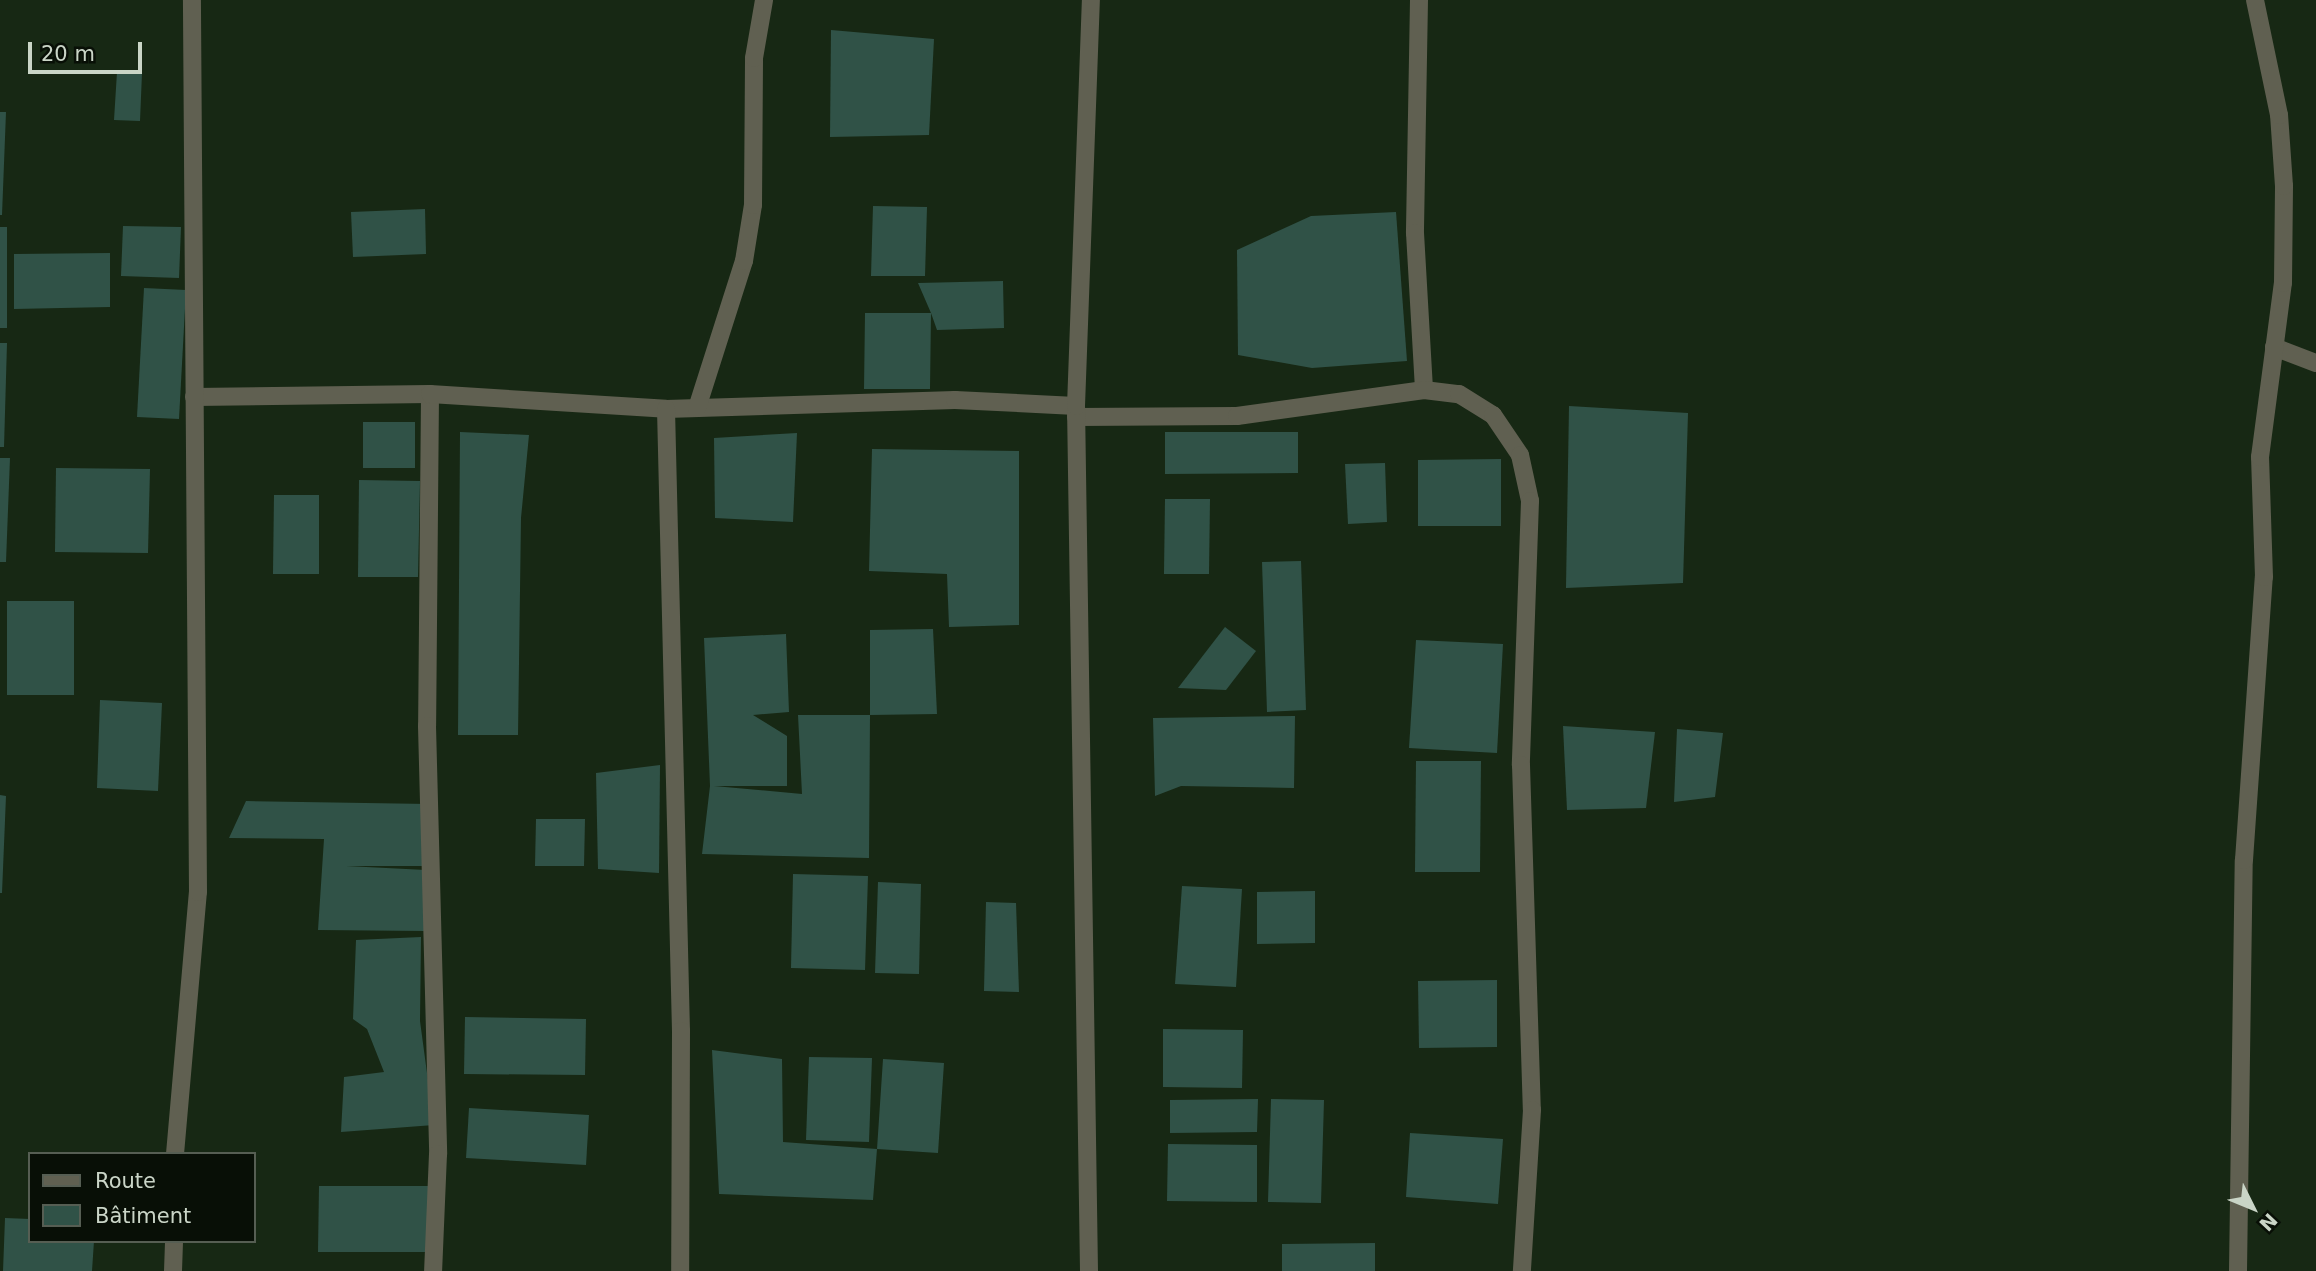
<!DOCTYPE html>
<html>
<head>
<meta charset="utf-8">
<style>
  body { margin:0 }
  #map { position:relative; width:2316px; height:1271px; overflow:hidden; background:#172814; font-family:"DejaVu Sans",sans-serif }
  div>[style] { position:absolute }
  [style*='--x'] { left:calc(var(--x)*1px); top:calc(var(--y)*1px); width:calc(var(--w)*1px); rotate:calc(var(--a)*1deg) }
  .building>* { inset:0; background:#305247 }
  .minor>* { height:18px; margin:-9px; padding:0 9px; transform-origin:9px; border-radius:9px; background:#606051 }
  span { translate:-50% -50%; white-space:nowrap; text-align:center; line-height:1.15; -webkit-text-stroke:7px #080f06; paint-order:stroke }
  .legend { position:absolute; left:28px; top:1152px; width:228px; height:91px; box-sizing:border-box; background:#080f06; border:2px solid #565e53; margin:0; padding:9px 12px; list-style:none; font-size:21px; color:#cad5c7 }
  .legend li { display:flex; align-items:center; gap:14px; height:35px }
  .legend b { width:35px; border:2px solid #565e53 }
  .north { position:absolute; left:2218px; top:1173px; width:70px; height:70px; -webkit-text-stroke:5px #080f06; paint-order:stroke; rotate:133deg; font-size:19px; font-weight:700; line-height:28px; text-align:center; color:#cad5c7 }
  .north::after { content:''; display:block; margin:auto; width:24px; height:32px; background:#cad5c7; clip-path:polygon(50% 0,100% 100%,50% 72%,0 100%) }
  .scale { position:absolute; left:28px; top:42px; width:114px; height:32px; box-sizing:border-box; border:4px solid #cad5c7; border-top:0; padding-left:9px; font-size:21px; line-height:24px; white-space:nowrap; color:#cad5c7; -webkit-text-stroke:5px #080f06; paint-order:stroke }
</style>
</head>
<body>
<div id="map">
  <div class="building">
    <div style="clip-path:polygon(831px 30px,934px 39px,929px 135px,830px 137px)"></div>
    <div style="clip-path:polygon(117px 72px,142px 73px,140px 121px,114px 120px)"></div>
    <div style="clip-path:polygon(0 112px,6px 112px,2px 215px,0 215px)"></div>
    <div style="clip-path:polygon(873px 206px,927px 207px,925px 276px,871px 276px)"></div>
    <div style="clip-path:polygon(425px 209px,426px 254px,353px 257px,351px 212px)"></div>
    <div style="clip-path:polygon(1396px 212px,1407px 361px,1312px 368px,1238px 355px,1237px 250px,1311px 216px)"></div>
    <div style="clip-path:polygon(123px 226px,181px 227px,179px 278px,121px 276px)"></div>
    <div style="clip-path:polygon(0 227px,7px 227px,7px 328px,0 328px)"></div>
    <div style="clip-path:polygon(110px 253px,110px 307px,14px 309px,14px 254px)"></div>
    <div style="clip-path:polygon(1003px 281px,1004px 328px,937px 330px,931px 313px,930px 389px,864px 389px,865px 313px,931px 313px,918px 283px)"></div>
    <div style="clip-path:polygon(144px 288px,186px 290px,179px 419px,137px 417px)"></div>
    <div style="clip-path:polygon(0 343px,7px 343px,4px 447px,0 447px)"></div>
    <div style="clip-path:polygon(1569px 406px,1688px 413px,1683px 583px,1566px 588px)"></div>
    <div style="clip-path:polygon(363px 422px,415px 422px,415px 468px,363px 468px)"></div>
    <div style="clip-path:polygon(460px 432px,529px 435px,521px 518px,518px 735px,458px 735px)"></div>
    <div style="clip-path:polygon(1165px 432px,1298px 432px,1298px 473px,1165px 474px)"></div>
    <div style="clip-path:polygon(797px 433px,793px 522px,715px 518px,714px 438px)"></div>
    <div style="clip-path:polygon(872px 449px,1019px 451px,1019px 625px,949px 627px,947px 574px,869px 571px)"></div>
    <div style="clip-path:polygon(0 458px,10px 458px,6px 562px,0 562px)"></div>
    <div style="clip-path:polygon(1501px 459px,1501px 526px,1418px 526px,1418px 460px)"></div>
    <div style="clip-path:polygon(1385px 463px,1387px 522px,1348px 524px,1345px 464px)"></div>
    <div style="clip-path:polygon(56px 468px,150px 469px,148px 553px,55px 552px)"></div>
    <div style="clip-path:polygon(359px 480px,420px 481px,418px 577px,358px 577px)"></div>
    <div style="clip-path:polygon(274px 495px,319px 495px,319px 574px,273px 574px)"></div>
    <div style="clip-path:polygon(1165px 499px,1210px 499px,1209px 574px,1164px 574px)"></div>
    <div style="clip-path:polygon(1301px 561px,1306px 710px,1267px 712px,1262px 562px)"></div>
    <div style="clip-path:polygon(7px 601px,74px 601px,74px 695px,7px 695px)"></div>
    <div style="clip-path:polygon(1225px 627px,1256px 651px,1226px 690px,1178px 688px)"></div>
    <div style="clip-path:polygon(933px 629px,937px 714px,870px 715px,870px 630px)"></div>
    <div style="clip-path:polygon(786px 634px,789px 712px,753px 715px,787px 736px,787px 786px,714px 786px,802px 794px,798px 715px,870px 715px,869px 858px,702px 854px,710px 786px,704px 638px)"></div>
    <div style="clip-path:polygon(1416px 640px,1503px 644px,1497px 753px,1409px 748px)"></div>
    <div style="clip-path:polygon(100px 700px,162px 703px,158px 791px,97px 788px)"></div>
    <div style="clip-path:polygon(1295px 716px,1294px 788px,1181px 786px,1155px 796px,1153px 718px)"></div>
    <div style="clip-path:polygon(1563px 726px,1655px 732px,1646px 808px,1567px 810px)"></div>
    <div style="clip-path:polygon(1677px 729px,1723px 733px,1715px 797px,1674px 802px)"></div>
    <div style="clip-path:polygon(1416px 761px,1481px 761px,1480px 872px,1415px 872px)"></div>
    <div style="clip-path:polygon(660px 765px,659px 873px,598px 869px,596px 773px)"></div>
    <div style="clip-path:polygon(0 795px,6px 796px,2px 893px,0 893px)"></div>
    <div style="clip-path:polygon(246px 801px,429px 804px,428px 866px,346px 866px,426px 870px,425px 931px,318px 930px,324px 839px,229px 838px)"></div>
    <div style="clip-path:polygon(536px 819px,585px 819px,584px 866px,535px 866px)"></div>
    <div style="clip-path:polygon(793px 874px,868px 876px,865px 970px,791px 968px)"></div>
    <div style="clip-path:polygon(878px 882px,921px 884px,919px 974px,875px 973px)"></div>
    <div style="clip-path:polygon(1182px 886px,1242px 889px,1236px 987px,1175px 984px)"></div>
    <div style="clip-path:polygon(1315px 891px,1315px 943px,1257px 944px,1257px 892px)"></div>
    <div style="clip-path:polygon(986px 902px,1016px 903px,1019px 992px,984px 991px)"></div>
    <div style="clip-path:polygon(421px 937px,420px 1021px,434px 1125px,341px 1132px,344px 1077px,384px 1072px,367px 1029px,353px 1019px,356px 940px)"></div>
    <div style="clip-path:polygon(1497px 980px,1497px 1047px,1419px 1048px,1418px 981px)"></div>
    <div style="clip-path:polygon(465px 1017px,586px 1019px,585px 1075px,464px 1074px)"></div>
    <div style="clip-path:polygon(1163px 1029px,1243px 1030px,1242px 1088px,1163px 1087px)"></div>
    <div style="clip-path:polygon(712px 1050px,782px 1059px,783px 1142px,877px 1149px,883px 1059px,944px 1063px,938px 1153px,877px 1149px,873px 1200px,719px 1194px)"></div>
    <div style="clip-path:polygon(809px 1057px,872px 1058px,869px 1142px,806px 1140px)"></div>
    <div style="clip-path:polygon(1258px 1099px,1257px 1132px,1170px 1133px,1170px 1100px)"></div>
    <div style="clip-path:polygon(1271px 1099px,1324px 1100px,1321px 1203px,1268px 1202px)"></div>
    <div style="clip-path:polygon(469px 1108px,589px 1115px,586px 1165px,466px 1158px)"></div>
    <div style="clip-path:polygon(1410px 1133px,1503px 1139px,1498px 1204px,1406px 1197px)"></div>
    <div style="clip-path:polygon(1168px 1144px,1257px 1145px,1257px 1202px,1167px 1201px)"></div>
    <div style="clip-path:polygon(319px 1186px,429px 1186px,428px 1252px,318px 1252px)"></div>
    <div style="clip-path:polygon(5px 1218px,30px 1219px,30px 1241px,94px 1241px,92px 1271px,3px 1271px)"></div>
    <div style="clip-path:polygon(1375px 1243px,1375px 1271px,1282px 1271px,1282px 1244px)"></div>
  </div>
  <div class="minor">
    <div style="--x:1419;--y:0;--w:233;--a:91"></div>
    <div style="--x:1415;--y:233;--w:157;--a:86.7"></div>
    <div style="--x:2274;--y:347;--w:45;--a:20.9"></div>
    <div style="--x:430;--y:394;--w:332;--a:90.5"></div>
    <div style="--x:427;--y:726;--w:428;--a:88.5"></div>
    <div style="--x:438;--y:1154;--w:117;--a:92.4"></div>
    <div style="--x:194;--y:397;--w:236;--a:-0.7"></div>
    <div style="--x:430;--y:394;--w:236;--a:3.6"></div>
    <div style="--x:666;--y:409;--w:289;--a:-1.8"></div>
    <div style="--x:955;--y:400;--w:121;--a:2.8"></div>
    <div style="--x:697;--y:408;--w:154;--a:-72.3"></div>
    <div style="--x:744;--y:261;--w:57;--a:-80.9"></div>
    <div style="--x:753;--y:205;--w:147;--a:-89.6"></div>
    <div style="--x:754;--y:58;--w:59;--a:-80.2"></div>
    <div style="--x:666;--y:409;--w:622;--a:88.62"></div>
    <div style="--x:681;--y:1031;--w:240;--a:90.2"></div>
    <div style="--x:1076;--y:417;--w:161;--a:-0.4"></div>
    <div style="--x:1237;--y:416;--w:189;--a:-7.9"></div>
    <div style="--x:1424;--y:390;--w:35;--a:7"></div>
    <div style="--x:1459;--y:394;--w:40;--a:32"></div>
    <div style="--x:1493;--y:415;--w:48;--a:56"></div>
    <div style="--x:1520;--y:455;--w:47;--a:77.7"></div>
    <div style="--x:1530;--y:501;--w:264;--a:92"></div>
    <div style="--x:1521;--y:765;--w:345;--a:88.2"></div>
    <div style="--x:1532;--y:1110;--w:161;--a:93.6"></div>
    <div style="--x:175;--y:1154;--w:263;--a:-85"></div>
    <div style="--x:198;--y:892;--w:892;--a:-90.39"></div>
    <div style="--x:173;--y:1271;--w:30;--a:-88"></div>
    <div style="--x:1089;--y:1271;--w:865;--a:-90.86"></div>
    <div style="--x:1076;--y:406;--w:406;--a:-87.9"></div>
    <div style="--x:2238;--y:1271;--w:411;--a:-89.2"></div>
    <div style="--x:2244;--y:860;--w:284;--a:-86"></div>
    <div style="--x:2264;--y:577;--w:120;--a:-91.9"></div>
    <div style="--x:2260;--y:457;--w:176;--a:-82.5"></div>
    <div style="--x:2283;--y:283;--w:97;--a:-89.4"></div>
    <div style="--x:2284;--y:186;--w:71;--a:-94"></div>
    <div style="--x:2279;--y:115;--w:117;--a:-101.8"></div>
  </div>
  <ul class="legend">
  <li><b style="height:9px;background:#606051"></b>Route</li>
  <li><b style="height:19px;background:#305247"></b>Bâtiment</li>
  </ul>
  <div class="north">N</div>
  <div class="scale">20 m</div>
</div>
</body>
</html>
